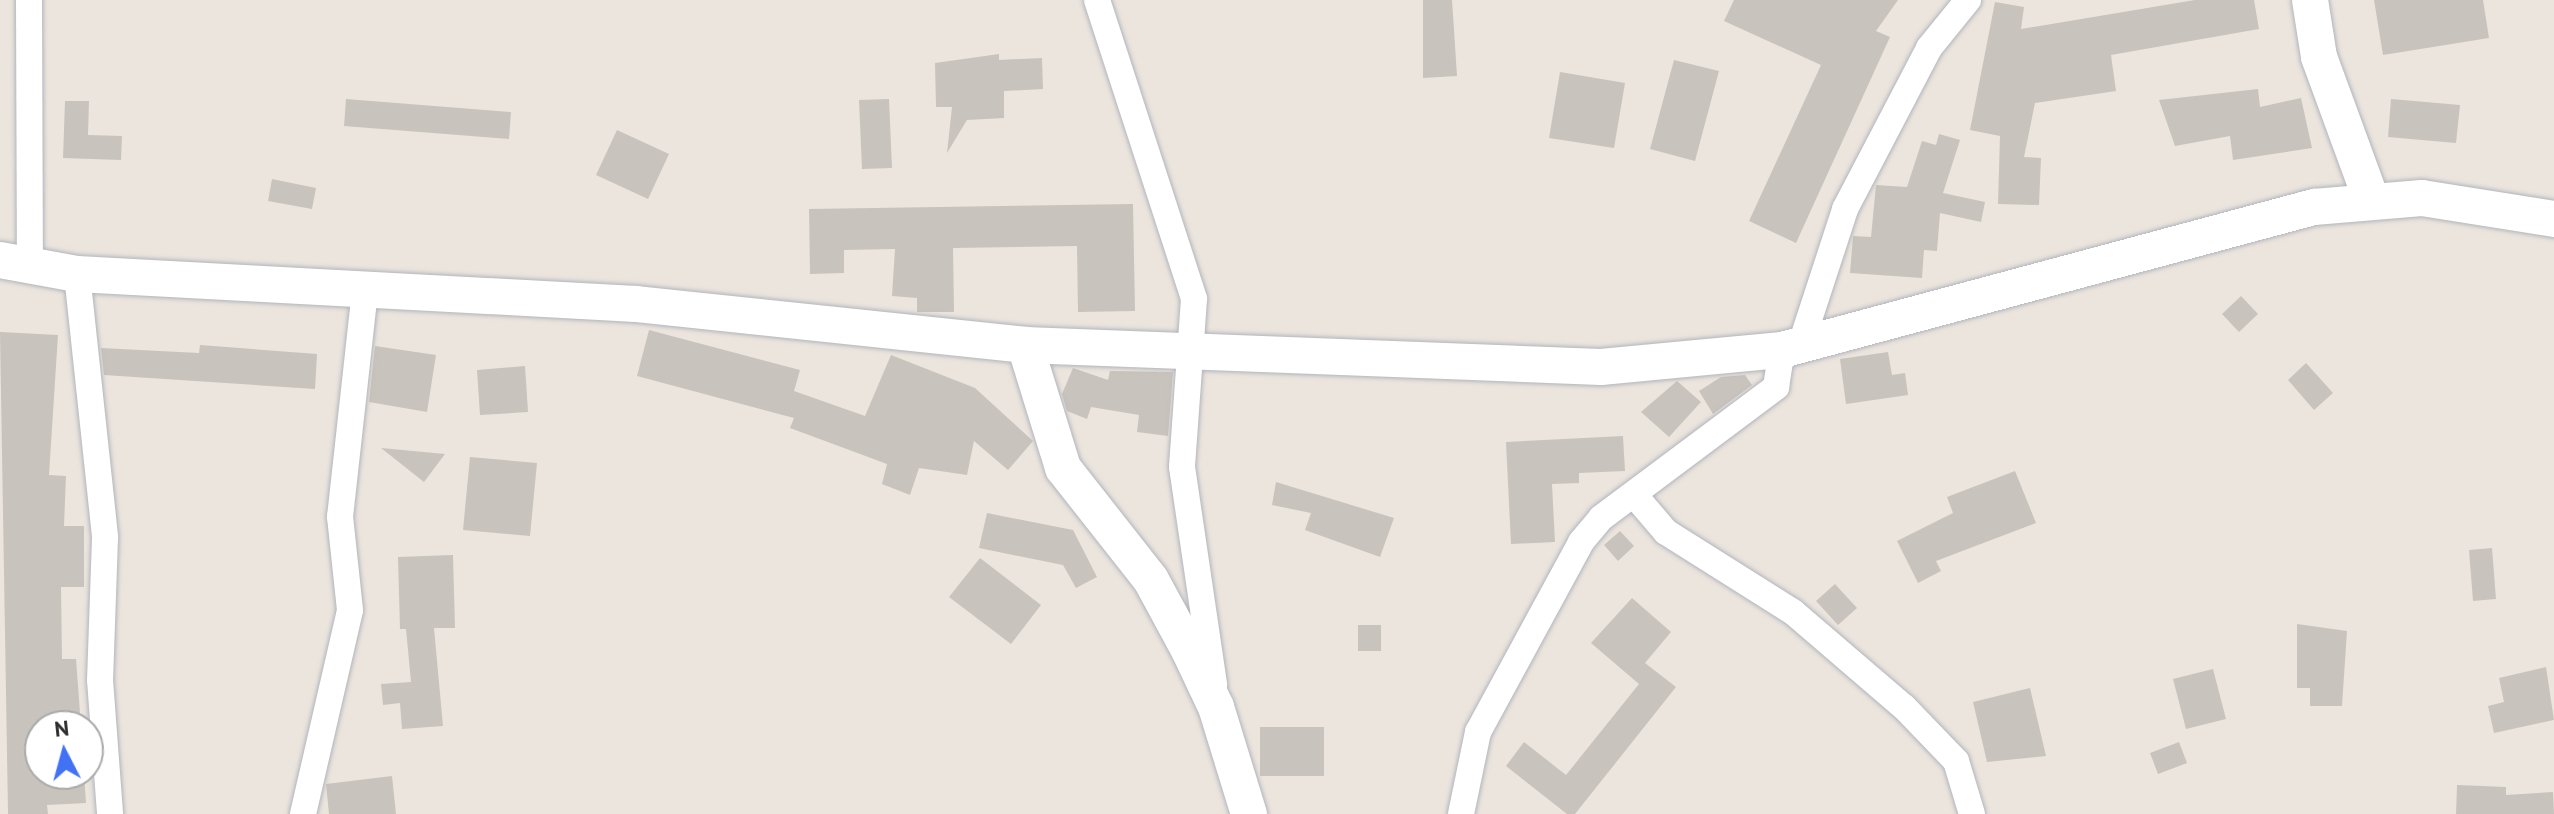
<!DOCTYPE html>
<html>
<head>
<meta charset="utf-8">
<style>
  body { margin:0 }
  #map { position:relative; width:2554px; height:814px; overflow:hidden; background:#ece5dd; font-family:"PT Sans",sans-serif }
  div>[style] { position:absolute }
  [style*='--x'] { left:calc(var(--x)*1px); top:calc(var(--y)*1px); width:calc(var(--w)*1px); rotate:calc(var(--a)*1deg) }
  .building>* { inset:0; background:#c8c3bc }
  .roads { filter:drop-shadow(0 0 2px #b1b5be) drop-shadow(0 0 2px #b1b5be) }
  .street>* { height:26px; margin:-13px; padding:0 13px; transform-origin:13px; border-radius:13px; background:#fff }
  .secondary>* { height:36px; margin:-18px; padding:0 18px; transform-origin:18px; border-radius:18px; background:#fff }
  span { translate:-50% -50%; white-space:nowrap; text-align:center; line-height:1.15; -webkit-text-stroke:6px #fff; paint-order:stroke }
  .north { position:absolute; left:24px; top:710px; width:80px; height:80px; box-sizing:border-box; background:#fff; border:2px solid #aaa; border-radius:50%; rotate:354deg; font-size:22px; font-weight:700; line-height:32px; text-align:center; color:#2b2b2b }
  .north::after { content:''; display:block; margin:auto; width:28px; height:36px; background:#4172f6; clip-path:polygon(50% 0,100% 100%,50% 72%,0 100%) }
</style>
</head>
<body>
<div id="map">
  <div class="building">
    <div style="clip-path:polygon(1423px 0,1452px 0,1457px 76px,1423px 78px)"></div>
    <div style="clip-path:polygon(1734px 0,1898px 0,1876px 31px,1890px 37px,1796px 243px,1749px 221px,1821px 65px,1724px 21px)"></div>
    <div style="clip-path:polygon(2195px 0,2254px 0,2259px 29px,2111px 55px,2116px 91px,2035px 103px,2024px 157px,2041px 158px,2039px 205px,1998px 204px,2000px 136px,1970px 130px,1995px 2px,2024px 7px,2021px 29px)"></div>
    <div style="clip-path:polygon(2374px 0,2483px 0,2489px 38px,2383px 55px)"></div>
    <div style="clip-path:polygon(999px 54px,999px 60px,1042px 58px,1043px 89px,1004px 91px,1004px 118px,967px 120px,947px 153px,952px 107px,936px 107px,935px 63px)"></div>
    <div style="clip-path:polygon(1674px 60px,1719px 71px,1695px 161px,1650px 149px)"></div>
    <div style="clip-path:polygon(1560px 72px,1625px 83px,1614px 148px,1549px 138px)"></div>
    <div style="clip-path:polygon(2258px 89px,2260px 107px,2301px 98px,2312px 148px,2233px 160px,2230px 136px,2175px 146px,2159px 100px)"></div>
    <div style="clip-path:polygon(346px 99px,511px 112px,509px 139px,344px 126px)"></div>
    <div style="clip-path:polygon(889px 99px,892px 168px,862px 169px,859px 100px)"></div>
    <div style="clip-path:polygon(2391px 99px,2460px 105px,2456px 143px,2388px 137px)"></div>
    <div style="clip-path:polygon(65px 101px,89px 101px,88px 135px,122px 136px,121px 160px,63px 158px)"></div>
    <div style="clip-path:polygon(617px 130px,669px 154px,648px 199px,596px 175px)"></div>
    <div style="clip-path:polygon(1939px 134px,1960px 140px,1943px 193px,1985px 202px,1981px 222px,1940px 213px,1937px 251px,1924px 250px,1922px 278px,1850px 273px,1853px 236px,1871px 237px,1876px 185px,1907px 187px,1922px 141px,1936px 145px)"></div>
    <div style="clip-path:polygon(272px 179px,316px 188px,312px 209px,268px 201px)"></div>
    <div style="clip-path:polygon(1133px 204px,1135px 311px,1078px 312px,1077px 246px,953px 248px,954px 312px,917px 312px,917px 298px,892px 296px,895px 249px,844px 250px,844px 273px,810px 274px,809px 209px)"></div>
    <div style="clip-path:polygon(2241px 296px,2258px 314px,2239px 332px,2222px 314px)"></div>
    <div style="clip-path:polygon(649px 330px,800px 370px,794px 391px,865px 416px,891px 355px,975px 388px,1033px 441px,1008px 470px,974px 441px,967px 475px,919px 468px,910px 495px,882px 484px,887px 464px,790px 428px,794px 418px,637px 376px)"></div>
    <div style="clip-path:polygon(0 332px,58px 335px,49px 475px,66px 476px,64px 526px,84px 526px,84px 587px,61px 587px,62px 659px,76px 659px,81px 726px,29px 733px,32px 774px,84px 774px,86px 803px,47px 805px,48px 814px,8px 814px)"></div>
    <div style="clip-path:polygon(200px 345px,317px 354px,315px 389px,104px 375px,101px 348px,199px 353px)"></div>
    <div style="clip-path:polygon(375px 346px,436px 355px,427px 412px,369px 402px)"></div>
    <div style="clip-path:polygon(1888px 352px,1892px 375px,1905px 373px,1908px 395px,1846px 404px,1840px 359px)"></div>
    <div style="clip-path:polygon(2306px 363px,2333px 393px,2314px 410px,2288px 380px)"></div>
    <div style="clip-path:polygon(525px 366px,528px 412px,480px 415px,477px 370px)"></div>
    <div style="clip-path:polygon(1073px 368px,1108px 380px,1110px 371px,1173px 372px,1168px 436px,1137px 432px,1139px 415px,1091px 407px,1087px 419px,1067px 411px,1062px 394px)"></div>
    <div style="clip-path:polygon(1745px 375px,1752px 385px,1713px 414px,1699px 391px,1721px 377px)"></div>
    <div style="clip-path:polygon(1677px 381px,1701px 402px,1669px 437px,1641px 412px)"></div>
    <div style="clip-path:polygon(1623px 436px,1625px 471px,1579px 473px,1579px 483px,1552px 484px,1555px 542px,1511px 544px,1506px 442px)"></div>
    <div style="clip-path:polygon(381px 448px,445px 454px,424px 482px)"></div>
    <div style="clip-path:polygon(470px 457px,537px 463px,530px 536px,463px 530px)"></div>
    <div style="clip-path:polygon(2015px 471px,2036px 523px,1936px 561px,1941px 571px,1918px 583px,1897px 541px,1953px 513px,1947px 497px)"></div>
    <div style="clip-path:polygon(1276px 482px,1394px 518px,1380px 557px,1305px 530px,1311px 513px,1272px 505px)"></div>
    <div style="clip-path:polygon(987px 513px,1073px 530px,1097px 577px,1076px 588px,1063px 565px,979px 548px)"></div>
    <div style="clip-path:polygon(1620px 531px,1634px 546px,1618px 561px,1604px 545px)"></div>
    <div style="clip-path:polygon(2492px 548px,2496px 599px,2473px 601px,2469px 550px)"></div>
    <div style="clip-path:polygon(453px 555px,455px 628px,434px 628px,443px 726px,402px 729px,400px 703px,383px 705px,381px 684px,411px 682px,406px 629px,400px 629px,398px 557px)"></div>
    <div style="clip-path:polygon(980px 558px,1041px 605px,1011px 644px,949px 597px)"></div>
    <div style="clip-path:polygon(1835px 584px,1857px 608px,1838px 625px,1816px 601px)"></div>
    <div style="clip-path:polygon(1632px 598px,1671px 632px,1645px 663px,1676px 687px,1575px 814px,1567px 814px,1506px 766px,1524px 742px,1566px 775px,1639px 684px,1591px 643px)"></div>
    <div style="clip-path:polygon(2297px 624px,2347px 631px,2342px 706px,2310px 706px,2310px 688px,2297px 688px)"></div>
    <div style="clip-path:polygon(1358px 625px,1381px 625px,1381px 651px,1358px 651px)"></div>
    <div style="clip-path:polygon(2546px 667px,2554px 720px,2494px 733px,2488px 706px,2504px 702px,2499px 678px)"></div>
    <div style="clip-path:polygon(2213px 669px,2226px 719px,2186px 729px,2173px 679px)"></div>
    <div style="clip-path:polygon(2030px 688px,2046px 756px,1987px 762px,1973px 702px)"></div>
    <div style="clip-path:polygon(1260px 727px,1324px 727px,1324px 776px,1260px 776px)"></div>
    <div style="clip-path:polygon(2179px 742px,2187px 763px,2158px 774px,2150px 753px)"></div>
    <div style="clip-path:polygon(392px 776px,396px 814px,329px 814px,326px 784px)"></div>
    <div style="clip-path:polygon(2457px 785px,2506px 787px,2506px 795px,2553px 792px,2554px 814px,2456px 814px)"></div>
  </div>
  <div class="roads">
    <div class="street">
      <div style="--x:29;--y:0;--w:264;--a:89.8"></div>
      <div style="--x:1097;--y:0;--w:314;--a:72"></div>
      <div style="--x:1194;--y:299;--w:168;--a:94.1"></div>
      <div style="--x:1182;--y:467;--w:220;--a:81.6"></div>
      <div style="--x:77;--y:274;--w:265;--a:83.9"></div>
      <div style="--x:105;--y:538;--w:142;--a:92"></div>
      <div style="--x:100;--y:680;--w:134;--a:85.7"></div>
      <div style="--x:1801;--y:344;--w:142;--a:-71.9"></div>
      <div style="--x:1845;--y:209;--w:182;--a:-62.4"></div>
      <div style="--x:1929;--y:48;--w:62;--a:-50.9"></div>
      <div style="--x:1636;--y:497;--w:46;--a:49.4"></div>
      <div style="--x:1666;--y:532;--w:150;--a:32.2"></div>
      <div style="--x:1793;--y:612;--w:146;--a:40.6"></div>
      <div style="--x:1904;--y:707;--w:75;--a:46.1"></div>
      <div style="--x:1956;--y:761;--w:55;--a:73.2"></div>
      <div style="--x:303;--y:814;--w:209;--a:-77"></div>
      <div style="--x:350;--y:610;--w:94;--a:-96.1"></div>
      <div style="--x:340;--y:517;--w:229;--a:-83.7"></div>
      <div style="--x:1461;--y:814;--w:84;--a:-78.3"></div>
      <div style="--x:1478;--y:732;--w:216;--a:-61.5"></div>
      <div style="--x:1581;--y:542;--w:31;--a:-50"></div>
      <div style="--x:1601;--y:518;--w:219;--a:-36.8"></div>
      <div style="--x:1776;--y:387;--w:37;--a:-81"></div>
    </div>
    <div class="secondary">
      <div style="--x:2310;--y:0;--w:58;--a:81"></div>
      <div style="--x:2319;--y:57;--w:151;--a:69.9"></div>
      <div style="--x:0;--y:260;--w:78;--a:10.3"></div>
      <div style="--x:77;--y:274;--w:560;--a:3.07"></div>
      <div style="--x:636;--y:304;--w:391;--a:6"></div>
      <div style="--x:1025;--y:345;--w:576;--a:2.19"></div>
      <div style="--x:1601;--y:367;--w:182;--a:-5.4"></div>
      <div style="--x:1782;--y:350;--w:551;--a:-15.05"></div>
      <div style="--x:2314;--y:207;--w:108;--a:-4.8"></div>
      <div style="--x:2422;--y:198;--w:134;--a:9"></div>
      <div style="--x:1025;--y:345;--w:129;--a:72.8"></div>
      <div style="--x:1063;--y:468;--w:142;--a:51.8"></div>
      <div style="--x:1151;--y:580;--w:80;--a:61.5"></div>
      <div style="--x:1189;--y:650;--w:63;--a:64.7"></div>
      <div style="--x:1216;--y:707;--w:112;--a:72.9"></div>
    </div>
  </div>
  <div class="north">N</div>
</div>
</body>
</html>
